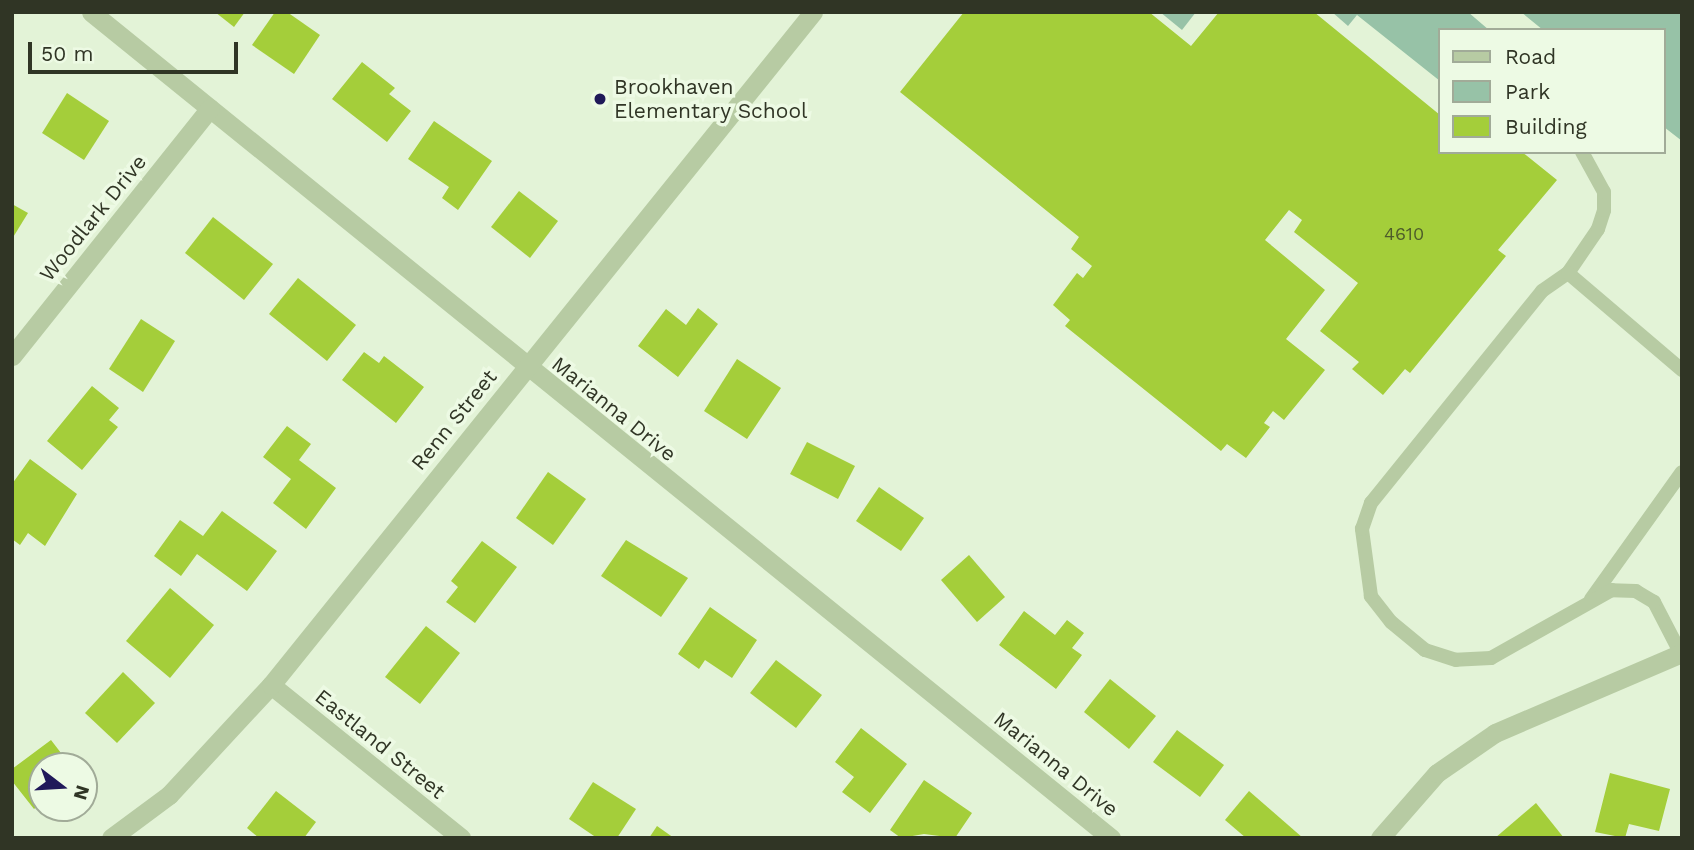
<!DOCTYPE html>
<html>
<head>
<meta charset="utf-8">
<style>
  body { margin:0 }
  #map { position:relative; width:1694px; height:850px; overflow:hidden; background:#e3f3d7; font-family:"Work Sans",sans-serif }
  div>[style] { position:absolute }
  [style*='--x'] { left:calc(var(--x)*1px); top:calc(var(--y)*1px); width:calc(var(--w)*1px); rotate:calc(var(--a)*1deg) }
  .green>* { inset:0; background:#97c2a7 }
  .building>* { inset:0; background:#a4ce3a }
  .service>* { height:14px; margin:-7px; padding:0 7px; transform-origin:7px; border-radius:7px; background:#b7cba3 }
  .minor>* { height:19px; margin:-9.5px; padding:0 9.5px; transform-origin:9.5px; border-radius:9.5px; background:#b7cba3 }
  .tertiary>* { height:19px; margin:-9.5px; padding:0 9.5px; transform-origin:9.5px; border-radius:9.5px; background:#b7cba3 }
  .dots>* { width:19px; height:19px; translate:-50% -50%; box-sizing:border-box; border:4px solid #edfae4; border-radius:50% }
  span { translate:-50% -50%; white-space:nowrap; text-align:center; line-height:1.15; -webkit-text-stroke:7px #edfae4; paint-order:stroke }
  .number-label { font-size:18px; color:#4d5b2a }
  .number-label span { -webkit-text-stroke-width:0 }
  .poi-label { font-size:21px; color:#303525 }
  .left { translate:0 -50%; text-align:left }
  .street-label { font-size:21px; color:#303525 }
  .frame { position:absolute; inset:0; border:14px solid #303525; pointer-events:none }
  .legend { position:absolute; left:1438px; top:28px; width:228px; height:126px; box-sizing:border-box; background:#edfae4; border:2px solid #a1ab98; margin:0; padding:9px 12px; list-style:none; font-size:21px; color:#303525 }
  .legend li { display:flex; align-items:center; gap:14px; height:35px }
  .legend b { width:35px; border:2px solid #a1ab98 }
  .north { position:absolute; left:28px; top:752px; width:70px; height:70px; box-sizing:border-box; background:#edfae4; border:2px solid #a1ab98; border-radius:50%; rotate:107deg; font-size:19px; font-weight:700; line-height:28px; text-align:center; color:#303525 }
  .north::after { content:''; display:block; margin:auto; width:24px; height:32px; background:#201959; clip-path:polygon(50% 0,100% 100%,50% 72%,0 100%) }
  .scale { position:absolute; left:28px; top:42px; width:210px; height:32px; box-sizing:border-box; border:4px solid #303525; border-top:0; padding-left:9px; font-size:21px; line-height:24px; white-space:nowrap; color:#303525; -webkit-text-stroke:5px #edfae4; paint-order:stroke }
</style>
</head>
<body>
<div id="map">
  <div class="green">
    <div style="clip-path:polygon(1160px 12px,1196px 12px,1182px 30px)"></div>
    <div style="clip-path:polygon(1332px 12px,1468px 12px,1489px 30px,1440px 30px,1440px 81px,1357px 15px,1348px 26px)"></div>
    <div style="clip-path:polygon(1521px 12px,1682px 12px,1682px 141px,1664px 127px,1664px 30px,1543px 30px)"></div>
  </div>
  <div class="building">
    <div style="clip-path:polygon(215px 12px,245px 12px,234px 27px)"></div>
    <div style="clip-path:polygon(275px 12px,287px 12px,320px 35px,294px 74px,252px 45px)"></div>
    <div style="clip-path:polygon(964px 12px,1149px 12px,1191px 46px,1219px 12px,1314px 12px,1440px 115px,1440px 152px,1522px 152px,1557px 180px,1498px 250px,1506px 256px,1410px 373px,1405px 369px,1383px 395px,1352px 369px,1359px 362px,1320px 331px,1358px 283px,1294px 232px,1302px 220px,1289px 210px,1265px 240px,1325px 290px,1286px 339px,1325px 370px,1284px 420px,1273px 411px,1264px 423px,1270px 427px,1246px 458px,1227px 444px,1221px 451px,1065px 326px,1070px 320px,1053px 305px,1077px 273px,1083px 278px,1092px 266px,1071px 249px,1079px 237px,900px 92px)"></div>
    <div style="clip-path:polygon(362px 62px,395px 88px,389px 94px,411px 111px,387px 142px,332px 99px)"></div>
    <div style="clip-path:polygon(67px 93px,109px 121px,84px 160px,42px 133px)"></div>
    <div style="clip-path:polygon(434px 121px,492px 161px,458px 210px,442px 198px,449px 187px,408px 159px)"></div>
    <div style="clip-path:polygon(519px 191px,558px 221px,530px 258px,491px 227px)"></div>
    <div style="clip-path:polygon(12px 204px,28px 213px,12px 239px)"></div>
    <div style="clip-path:polygon(213px 217px,273px 264px,244px 300px,185px 253px)"></div>
    <div style="clip-path:polygon(298px 278px,356px 325px,327px 361px,269px 314px)"></div>
    <div style="clip-path:polygon(698px 308px,718px 324px,678px 377px,638px 346px,666px 309px,686px 325px)"></div>
    <div style="clip-path:polygon(141px 319px,175px 341px,143px 392px,109px 369px)"></div>
    <div style="clip-path:polygon(364px 352px,379px 363px,384px 356px,424px 387px,396px 423px,342px 380px)"></div>
    <div style="clip-path:polygon(737px 359px,781px 388px,747px 439px,704px 411px)"></div>
    <div style="clip-path:polygon(92px 386px,119px 408px,109px 420px,118px 427px,82px 470px,47px 441px)"></div>
    <div style="clip-path:polygon(287px 426px,311px 444px,299px 460px,336px 488px,306px 529px,273px 503px,291px 479px,263px 457px)"></div>
    <div style="clip-path:polygon(807px 442px,855px 466px,838px 499px,790px 474px)"></div>
    <div style="clip-path:polygon(30px 459px,77px 494px,45px 546px,28px 533px,20px 545px,12px 539px,12px 484px)"></div>
    <div style="clip-path:polygon(548px 472px,586px 499px,553px 545px,516px 518px)"></div>
    <div style="clip-path:polygon(879px 487px,924px 518px,901px 551px,856px 521px)"></div>
    <div style="clip-path:polygon(222px 511px,277px 551px,247px 591px,197px 554px,181px 576px,154px 556px,180px 520px,203px 536px)"></div>
    <div style="clip-path:polygon(626px 540px,688px 578px,661px 617px,601px 576px)"></div>
    <div style="clip-path:polygon(482px 541px,517px 567px,475px 623px,446px 602px,458px 587px,451px 581px)"></div>
    <div style="clip-path:polygon(969px 555px,1005px 597px,977px 622px,941px 580px)"></div>
    <div style="clip-path:polygon(170px 588px,214px 625px,170px 678px,126px 641px)"></div>
    <div style="clip-path:polygon(710px 607px,757px 640px,732px 678px,705px 660px,699px 669px,678px 654px)"></div>
    <div style="clip-path:polygon(1024px 611px,1055px 635px,1067px 620px,1084px 633px,1072px 648px,1082px 655px,1056px 689px,999px 645px)"></div>
    <div style="clip-path:polygon(426px 626px,460px 653px,420px 704px,385px 677px)"></div>
    <div style="clip-path:polygon(776px 660px,822px 695px,796px 728px,750px 693px)"></div>
    <div style="clip-path:polygon(123px 672px,155px 703px,117px 743px,85px 713px)"></div>
    <div style="clip-path:polygon(1110px 679px,1156px 716px,1129px 749px,1084px 712px)"></div>
    <div style="clip-path:polygon(861px 728px,907px 764px,870px 813px,842px 792px,854px 777px,835px 762px)"></div>
    <div style="clip-path:polygon(1177px 730px,1224px 765px,1200px 797px,1153px 762px)"></div>
    <div style="clip-path:polygon(51px 740px,71px 766px,42px 766px,42px 802px,34px 809px,12px 781px,12px 769px)"></div>
    <div style="clip-path:polygon(1610px 773px,1670px 789px,1659px 831px,1629px 824px,1625px 838px,1595px 832px)"></div>
    <div style="clip-path:polygon(924px 780px,972px 813px,955px 838px,924px 834px,901px 838px,890px 830px)"></div>
    <div style="clip-path:polygon(593px 782px,636px 809px,617px 838px,597px 838px,569px 819px)"></div>
    <div style="clip-path:polygon(276px 791px,316px 822px,304px 838px,259px 838px,247px 828px)"></div>
    <div style="clip-path:polygon(1249px 791px,1303px 838px,1246px 838px,1225px 820px)"></div>
    <div style="clip-path:polygon(1536px 803px,1564px 838px,1495px 838px)"></div>
    <div style="clip-path:polygon(657px 826px,674px 838px,649px 838px)"></div>
  </div>
  <div class="service">
    <div style="--x:1568;--y:273;--w:53;--a:-55.7"></div>
    <div style="--x:1598;--y:229;--w:20;--a:-72"></div>
    <div style="--x:1604;--y:210;--w:18;--a:-90"></div>
    <div style="--x:1604;--y:192;--w:46;--a:-118.8"></div>
    <div style="--x:1591;--y:599;--w:156;--a:-54.4"></div>
    <div style="--x:1681;--y:654;--w:59;--a:-117.4"></div>
    <div style="--x:1654;--y:602;--w:21;--a:-149"></div>
    <div style="--x:1636;--y:591;--w:24;--a:-178"></div>
    <div style="--x:1612;--y:590;--w:139;--a:150.7"></div>
    <div style="--x:1491;--y:658;--w:35;--a:177"></div>
    <div style="--x:1456;--y:660;--w:33;--a:-162"></div>
    <div style="--x:1425;--y:650;--w:44;--a:-140.5"></div>
    <div style="--x:1391;--y:622;--w:33;--a:-128"></div>
    <div style="--x:1371;--y:596;--w:68;--a:-97.7"></div>
    <div style="--x:1362;--y:529;--w:28;--a:-71"></div>
    <div style="--x:1371;--y:503;--w:272;--a:-51.1"></div>
    <div style="--x:1542;--y:291;--w:32;--a:-35"></div>
    <div style="--x:1568;--y:273;--w:150;--a:40.4"></div>
  </div>
  <div class="minor">
    <div style="--x:91;--y:12;--w:1313;--a:39"></div>
    <div style="--x:12;--y:356;--w:317;--a:-51.4"></div>
    <div style="--x:271;--y:685;--w:244;--a:38.8"></div>
    <div style="--x:1380;--y:838;--w:86;--a:-48.8"></div>
    <div style="--x:1437;--y:773;--w:70;--a:-34.6"></div>
    <div style="--x:1495;--y:733;--w:203;--a:-23.2"></div>
  </div>
  <div class="tertiary">
    <div style="--x:111;--y:838;--w:72;--a:-36.6"></div>
    <div style="--x:169;--y:795;--w:150;--a:-47.2"></div>
    <div style="--x:271;--y:685;--w:864;--a:-51.15"></div>
  </div>
  <div class="dots">
    <div style="left:600px;top:99px;background:#201959"></div>
  </div>
  <div class="number-label">
    <span style="left:1404px;top:234px">4610</span>
  </div>
  <div class="poi-label">
    <span class="left" style="left:614px;top:99px">Brookhaven<br>Elementary School</span>
  </div>
  <div class="street-label">
    <span style="left:93px;top:218px;rotate:-51deg">Woodlark Drive</span>
    <span style="left:614px;top:409px;rotate:39deg">Marianna Drive</span>
    <span style="left:454px;top:420px;rotate:-51deg">Renn Street</span>
    <span style="left:380px;top:744px;rotate:39deg">Eastland Street</span>
    <span style="left:1056px;top:764px;rotate:39deg">Marianna Drive</span>
  </div>
  <div class="frame"></div>
  <ul class="legend">
  <li><b style="height:9px;background:#b7cba3"></b>Road</li>
  <li><b style="height:19px;background:#97c2a7"></b>Park</li>
  <li><b style="height:19px;background:#a4ce3a"></b>Building</li>
  </ul>
  <div class="north">N</div>
  <div class="scale">50 m</div>
</div>
</body>
</html>
